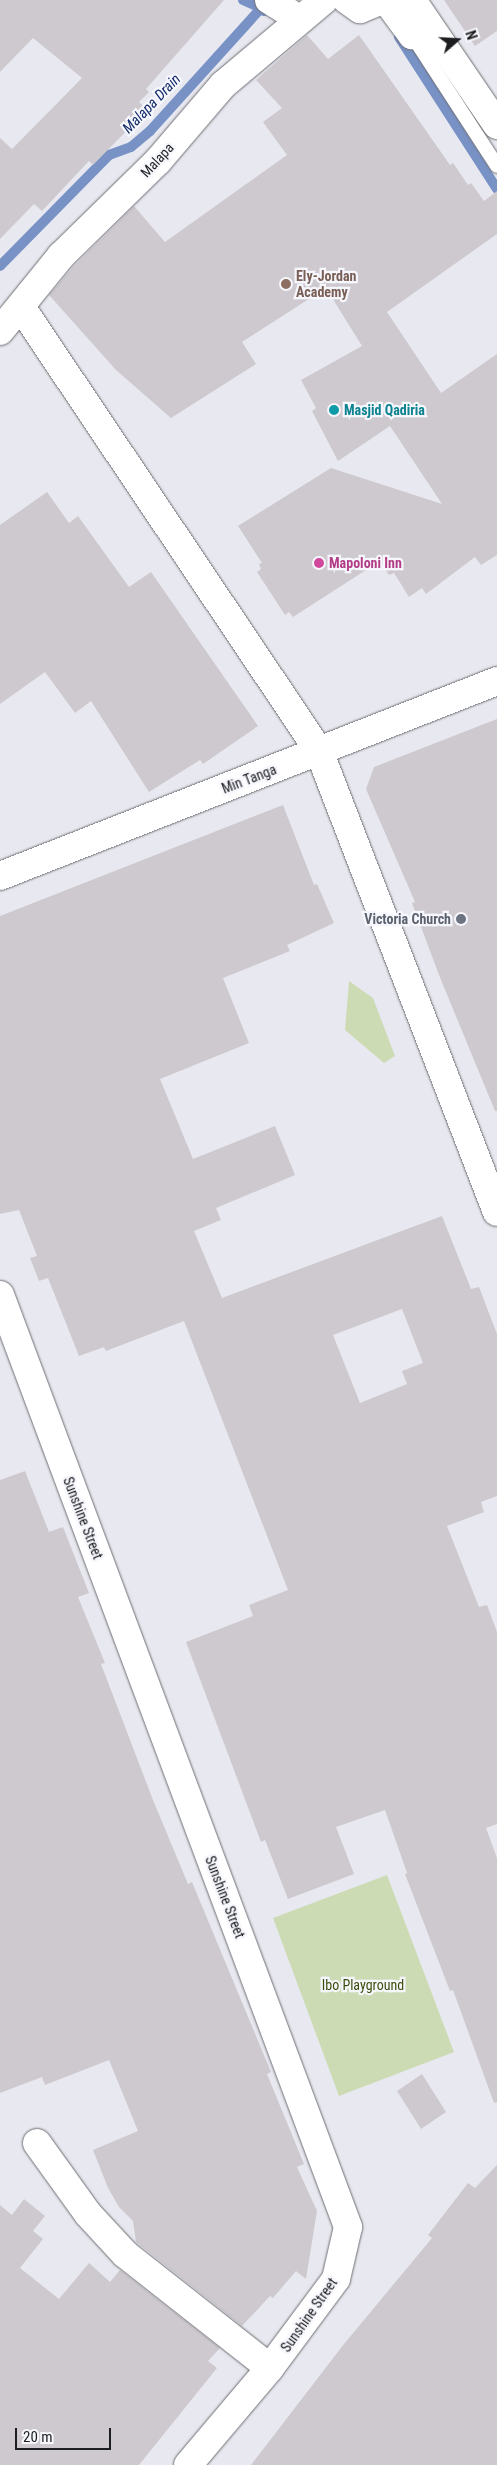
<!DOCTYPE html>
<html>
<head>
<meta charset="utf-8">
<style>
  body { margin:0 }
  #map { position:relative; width:497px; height:2465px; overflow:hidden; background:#e8e9f0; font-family:"Roboto Condensed",sans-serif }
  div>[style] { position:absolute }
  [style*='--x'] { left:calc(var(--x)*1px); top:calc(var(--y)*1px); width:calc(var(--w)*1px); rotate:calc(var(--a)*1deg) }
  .green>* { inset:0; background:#ccdbb4 }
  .stream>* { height:10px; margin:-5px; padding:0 5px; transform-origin:5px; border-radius:5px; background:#7992c6 }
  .building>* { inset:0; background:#cec9ce }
  .roads { filter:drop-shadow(0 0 1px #6e6e74) drop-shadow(0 0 1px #6e6e74) }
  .service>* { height:14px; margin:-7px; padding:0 7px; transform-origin:7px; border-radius:7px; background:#fff }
  .minor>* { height:28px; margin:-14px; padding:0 14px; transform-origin:14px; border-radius:14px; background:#fff }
  .dots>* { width:14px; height:14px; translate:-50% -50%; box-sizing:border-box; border:2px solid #f6f6fd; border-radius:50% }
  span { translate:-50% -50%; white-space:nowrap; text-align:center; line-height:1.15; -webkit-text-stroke:4.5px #f6f6fd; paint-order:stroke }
  .street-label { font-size:14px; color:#1c1d1f }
  .education-label { font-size:14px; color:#785e54; font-weight:700 }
  .left { translate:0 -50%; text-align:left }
  .culture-label { font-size:14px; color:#0d838f; font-weight:700 }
  .hotel-label { font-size:14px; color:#b23c85; font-weight:700 }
  .worship-label { font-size:14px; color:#5b616d; font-weight:700 }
  .right { translate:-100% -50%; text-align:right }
  .park-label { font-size:14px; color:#3c4e0b }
  .water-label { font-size:15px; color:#142c6b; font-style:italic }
  .north { position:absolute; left:432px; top:15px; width:50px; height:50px; -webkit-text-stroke:4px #f6f6fd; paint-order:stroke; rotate:71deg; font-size:14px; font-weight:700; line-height:20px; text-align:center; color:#1c1d1f }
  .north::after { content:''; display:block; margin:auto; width:18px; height:22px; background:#1c1d1f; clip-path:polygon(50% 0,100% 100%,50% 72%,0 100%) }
  .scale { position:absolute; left:15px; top:2428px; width:96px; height:22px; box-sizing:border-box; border:2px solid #1c1d1f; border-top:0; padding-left:6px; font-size:15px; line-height:18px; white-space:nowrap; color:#1c1d1f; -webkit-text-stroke:4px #f6f6fd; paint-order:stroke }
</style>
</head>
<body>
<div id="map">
  <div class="green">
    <div style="clip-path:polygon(349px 981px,373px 998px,395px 1056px,384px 1063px,345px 1030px)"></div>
    <div style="clip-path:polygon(387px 1875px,454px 2052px,339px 2096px,273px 1918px)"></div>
  </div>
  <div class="stream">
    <div style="--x:243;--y:0;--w:20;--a:24"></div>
    <div style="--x:399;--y:37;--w:181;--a:57.2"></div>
    <div style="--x:0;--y:266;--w:156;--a:-45.5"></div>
    <div style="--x:109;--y:155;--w:23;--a:-20"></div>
    <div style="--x:131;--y:147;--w:25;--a:-40"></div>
    <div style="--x:150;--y:131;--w:166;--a:-47.9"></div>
    <div style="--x:261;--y:8;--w:4;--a:45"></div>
    <div style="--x:264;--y:11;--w:6;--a:-45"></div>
  </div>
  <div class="building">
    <div style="clip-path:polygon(0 0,224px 0,146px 89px,149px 92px,139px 102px,147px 110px,93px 165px,89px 161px,42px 211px,34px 204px,0 239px,0 138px,12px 149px,82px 78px,33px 38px,0 72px)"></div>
    <div style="clip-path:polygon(444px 0,497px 0,497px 31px,475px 46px)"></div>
    <div style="clip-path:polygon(307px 35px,328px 59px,359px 35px,450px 165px,453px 163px,468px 185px,471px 183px,484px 201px,497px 191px,497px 234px,387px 312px,441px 393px,497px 354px,497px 555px,481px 565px,475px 557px,426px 594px,422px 588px,409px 597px,394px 573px,389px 575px,380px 561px,293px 617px,289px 612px,285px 615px,257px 572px,261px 569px,259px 564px,262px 563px,238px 526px,331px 468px,442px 504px,390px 426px,338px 461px,312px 411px,316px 408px,301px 380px,362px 346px,326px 288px,242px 342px,256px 364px,171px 418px,116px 370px,49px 295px,73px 267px,134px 206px,165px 242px,287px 155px,263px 122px,282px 108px,256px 80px)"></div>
    <div style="clip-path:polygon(47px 492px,69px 523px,78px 516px,129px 587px,151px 572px,258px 726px,203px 764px,200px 760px,149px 792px,91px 701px,75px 713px,45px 672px,0 704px,0 525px)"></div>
    <div style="clip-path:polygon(497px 719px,497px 1111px,495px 1111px,439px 975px,412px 903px,415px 902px,366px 789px,374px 767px)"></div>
    <div style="clip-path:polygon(evenodd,283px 805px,314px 885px,317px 884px,334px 923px,287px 945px,290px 951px,223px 978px,249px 1043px,160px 1079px,193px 1159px,275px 1126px,295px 1175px,216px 1208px,221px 1220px,194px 1231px,222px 1298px,442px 1216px,471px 1289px,479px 1287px,497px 1334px,497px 1496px,481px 1502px,484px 1512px,447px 1526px,479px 1607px,487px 1605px,497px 1632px,497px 1824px,486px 1828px,497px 1858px,497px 2102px,494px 2103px,453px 1990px,450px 1991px,405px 1874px,407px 1873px,385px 1810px,336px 1827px,354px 1874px,288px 1899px,265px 1840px,261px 1842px,186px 1642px,253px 1616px,249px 1605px,288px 1590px,184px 1321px,106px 1351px,104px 1347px,79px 1356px,48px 1278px,39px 1281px,30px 1258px,37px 1256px,19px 1210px,0 1214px,0 916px,283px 805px,402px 1309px,423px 1363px,402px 1371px,407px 1384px,360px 1403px,333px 1335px,402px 1309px)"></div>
    <div style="clip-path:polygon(25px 1471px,49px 1532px,63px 1527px,89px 1593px,78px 1597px,105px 1663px,101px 1664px,153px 1800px,188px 1884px,192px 1882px,271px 2072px,267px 2074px,304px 2164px,297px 2167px,317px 2211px,306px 2279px,296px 2271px,273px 2298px,270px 2296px,242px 2326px,136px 2242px,133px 2221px,119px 2207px,108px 2188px,93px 2150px,138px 2131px,109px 2060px,45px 2085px,42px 2077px,0 2093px,0 1480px)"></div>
    <div style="clip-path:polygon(422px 2074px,446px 2112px,421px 2129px,397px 2091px)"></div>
    <div style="clip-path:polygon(497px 2165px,497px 2465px,251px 2465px,344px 2344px,432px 2238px,428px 2235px,468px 2183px,475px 2188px)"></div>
    <div style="clip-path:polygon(24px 2199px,45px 2216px,33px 2231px,43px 2239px,20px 2268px,59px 2299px,89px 2263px,110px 2282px,120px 2270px,220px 2348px,208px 2361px,217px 2368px,139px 2465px,0 2465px,0 2205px,12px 2215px)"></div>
  </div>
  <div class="roads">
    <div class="service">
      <div style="--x:412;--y:35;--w:156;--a:57"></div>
    </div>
    <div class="minor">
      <div style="--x:269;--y:0;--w:25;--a:32"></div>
      <div style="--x:347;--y:0;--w:16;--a:35"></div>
      <div style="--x:360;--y:9;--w:24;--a:-22"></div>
      <div style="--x:386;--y:0;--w:44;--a:53.4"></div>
      <div style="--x:412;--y:35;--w:7;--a:-63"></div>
      <div style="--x:415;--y:29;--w:23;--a:-90"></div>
      <div style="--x:412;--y:0;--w:151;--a:55.8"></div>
      <div style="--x:21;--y:307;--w:535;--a:56.13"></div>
      <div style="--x:319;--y:751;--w:494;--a:68.9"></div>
      <div style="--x:0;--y:331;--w:97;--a:-50.9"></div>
      <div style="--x:61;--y:256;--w:136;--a:-44.4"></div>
      <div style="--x:158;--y:161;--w:100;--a:-49.5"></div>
      <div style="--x:223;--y:85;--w:132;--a:-40.1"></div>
      <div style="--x:0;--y:876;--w:534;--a:-21.42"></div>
      <div style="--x:0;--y:1295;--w:995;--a:69.52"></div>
      <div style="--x:348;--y:2227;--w:53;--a:103"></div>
      <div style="--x:336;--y:2279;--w:111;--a:126.6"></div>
      <div style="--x:270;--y:2368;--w:127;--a:130.2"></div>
      <div style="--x:37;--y:2143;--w:87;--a:54.3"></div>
      <div style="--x:88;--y:2214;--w:54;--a:47.2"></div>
      <div style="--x:125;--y:2254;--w:184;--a:38.2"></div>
    </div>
  </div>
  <div class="dots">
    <div style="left:286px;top:284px;background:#8d6e63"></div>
    <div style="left:334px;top:410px;background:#0f9aa8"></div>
    <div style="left:319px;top:563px;background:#d1479c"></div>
    <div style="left:461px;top:919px;background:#6b7280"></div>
  </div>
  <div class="street-label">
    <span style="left:157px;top:160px;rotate:-47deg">Malapa</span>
    <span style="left:249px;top:779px;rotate:-21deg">Min Tanga</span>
    <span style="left:83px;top:1518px;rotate:69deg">Sunshine Street</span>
    <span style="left:225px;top:1897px;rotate:69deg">Sunshine Street</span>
    <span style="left:309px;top:2315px;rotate:-55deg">Sunshine Street</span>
  </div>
  <div class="education-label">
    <span class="left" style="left:296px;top:284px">Ely-Jordan<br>Academy</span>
  </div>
  <div class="culture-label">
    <span class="left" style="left:344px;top:410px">Masjid Qadiria</span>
  </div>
  <div class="hotel-label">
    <span class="left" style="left:329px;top:563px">Mapoloni Inn</span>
  </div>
  <div class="worship-label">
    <span class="right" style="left:451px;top:919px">Victoria Church</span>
  </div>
  <div class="park-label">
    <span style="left:363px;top:1985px">Ibo Playground</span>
  </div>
  <div class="water-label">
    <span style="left:152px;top:104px;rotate:-46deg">Malapa Drain</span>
  </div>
  <div class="north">N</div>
  <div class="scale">20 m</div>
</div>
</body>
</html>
